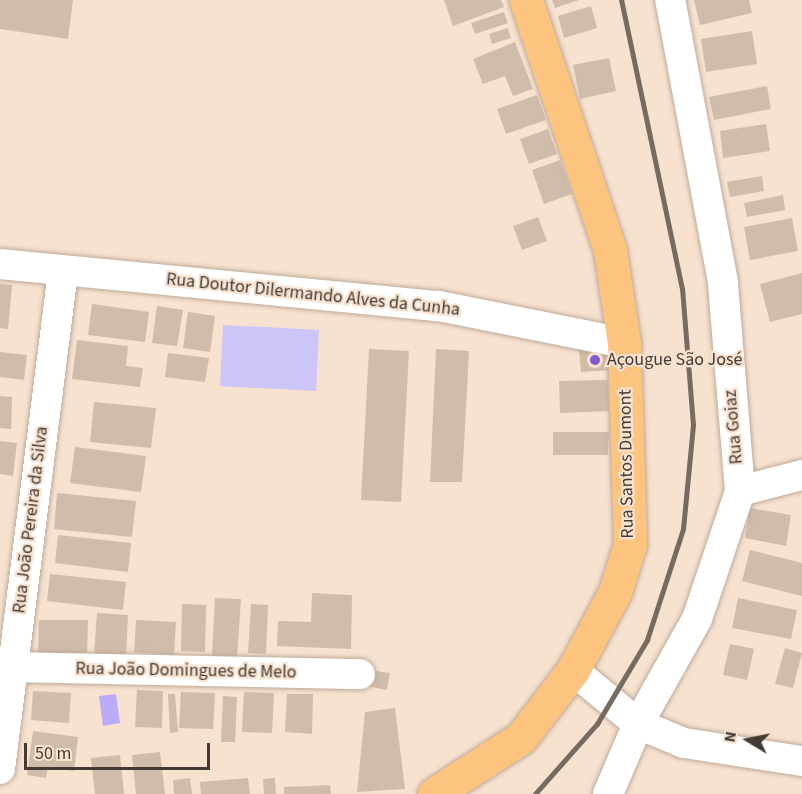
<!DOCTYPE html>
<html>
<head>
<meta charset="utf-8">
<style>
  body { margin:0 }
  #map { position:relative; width:802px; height:794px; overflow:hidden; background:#f7e2d0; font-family:"Source Sans 3",sans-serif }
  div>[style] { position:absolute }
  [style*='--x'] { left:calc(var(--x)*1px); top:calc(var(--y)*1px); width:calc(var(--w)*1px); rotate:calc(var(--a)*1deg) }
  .green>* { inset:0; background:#cdc4f7 }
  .water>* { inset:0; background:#bcacf8 }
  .building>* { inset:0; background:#d0bcaa }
  .roads { filter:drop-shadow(0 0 2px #beaa98) drop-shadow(0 0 2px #beaa98) }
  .minor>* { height:30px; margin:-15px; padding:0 15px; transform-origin:15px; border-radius:15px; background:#fff }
  .major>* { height:33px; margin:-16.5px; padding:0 16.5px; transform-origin:16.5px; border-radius:16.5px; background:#fdc47f }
  .rail>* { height:4.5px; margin:-2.25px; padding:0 2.25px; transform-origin:2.25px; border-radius:2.25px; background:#766b60 }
  .dots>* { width:16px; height:16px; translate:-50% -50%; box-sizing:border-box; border:3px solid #f7e2d0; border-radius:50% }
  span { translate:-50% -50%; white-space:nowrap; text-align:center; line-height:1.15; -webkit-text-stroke:4.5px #f7e2d0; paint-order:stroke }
  .street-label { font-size:18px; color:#433b33 }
  .poi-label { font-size:18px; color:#433b33 }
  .left { translate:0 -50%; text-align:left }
  .north { position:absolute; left:718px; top:710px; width:60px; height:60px; -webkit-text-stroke:4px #f7e2d0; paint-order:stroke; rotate:280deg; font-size:16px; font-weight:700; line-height:24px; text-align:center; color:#433b33 }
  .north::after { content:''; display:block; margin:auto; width:21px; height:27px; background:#433b33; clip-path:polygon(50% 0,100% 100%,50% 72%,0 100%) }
  .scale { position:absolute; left:24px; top:743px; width:186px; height:27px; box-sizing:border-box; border:3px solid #433b33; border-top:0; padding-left:8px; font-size:18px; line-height:21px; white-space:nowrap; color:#433b33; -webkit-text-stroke:4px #f7e2d0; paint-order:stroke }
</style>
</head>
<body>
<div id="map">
  <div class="green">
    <div style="clip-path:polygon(223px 325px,319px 330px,316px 391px,220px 386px)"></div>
  </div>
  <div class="water">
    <div style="clip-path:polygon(116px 694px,120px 723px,103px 726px,99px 696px)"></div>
  </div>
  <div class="building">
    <div style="clip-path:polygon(0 0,73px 0,68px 39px,0 29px)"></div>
    <div style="clip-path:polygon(444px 0,501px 0,504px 7px,453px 26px)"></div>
    <div style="clip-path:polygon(552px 0,579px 0,555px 8px)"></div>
    <div style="clip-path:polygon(694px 0,749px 0,752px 13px,700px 25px)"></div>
    <div style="clip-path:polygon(591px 6px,597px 28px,564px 38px,558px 16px)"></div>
    <div style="clip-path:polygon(504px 12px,508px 23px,475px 34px,471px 23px)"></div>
    <div style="clip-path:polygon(508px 28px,511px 38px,492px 44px,489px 34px)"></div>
    <div style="clip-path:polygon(752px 31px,757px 64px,706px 72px,701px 39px)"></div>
    <div style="clip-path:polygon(515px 42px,533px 89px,513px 96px,505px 76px,483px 84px,473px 59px)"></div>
    <div style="clip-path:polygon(609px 58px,616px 91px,580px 99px,573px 65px)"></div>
    <div style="clip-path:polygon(767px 86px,771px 109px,714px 120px,709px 97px)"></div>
    <div style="clip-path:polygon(537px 95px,546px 120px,506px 134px,497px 109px)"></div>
    <div style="clip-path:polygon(766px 124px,770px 151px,723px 158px,720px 131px)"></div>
    <div style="clip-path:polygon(548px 129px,557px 154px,529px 164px,520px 139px)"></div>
    <div style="clip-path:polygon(560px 160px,572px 194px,544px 204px,532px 170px)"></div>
    <div style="clip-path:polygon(762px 176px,764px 191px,730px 197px,727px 182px)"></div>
    <div style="clip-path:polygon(783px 195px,785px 210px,747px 217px,744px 203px)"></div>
    <div style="clip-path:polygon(538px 217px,547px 241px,522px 250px,513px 226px)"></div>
    <div style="clip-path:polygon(792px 218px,798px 251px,750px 260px,744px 227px)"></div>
    <div style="clip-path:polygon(802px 273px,802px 314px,770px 322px,760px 284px)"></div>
    <div style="clip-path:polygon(0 284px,12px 285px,8px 329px,0 328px)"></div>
    <div style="clip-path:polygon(92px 304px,149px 312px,145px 342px,88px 335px)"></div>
    <div style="clip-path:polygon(157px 306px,183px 310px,177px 346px,152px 343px)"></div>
    <div style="clip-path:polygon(188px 312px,215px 316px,210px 352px,183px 348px)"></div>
    <div style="clip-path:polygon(77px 340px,128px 346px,126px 366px,143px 368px,140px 387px,72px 379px)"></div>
    <div style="clip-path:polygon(609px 347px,611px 370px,581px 372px,579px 349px)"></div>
    <div style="clip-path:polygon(369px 349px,409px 351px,401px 502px,361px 500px)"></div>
    <div style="clip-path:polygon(436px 349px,469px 351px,462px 482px,430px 482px)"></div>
    <div style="clip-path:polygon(0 352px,27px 355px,24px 380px,0 377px)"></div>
    <div style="clip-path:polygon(168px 353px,209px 358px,205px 382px,165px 377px)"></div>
    <div style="clip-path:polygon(608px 380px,609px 411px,560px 413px,559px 381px)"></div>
    <div style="clip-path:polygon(0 396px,12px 397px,11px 429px,0 428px)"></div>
    <div style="clip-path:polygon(94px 402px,156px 408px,151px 448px,90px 442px)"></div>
    <div style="clip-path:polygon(553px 432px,609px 432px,608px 455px,553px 455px)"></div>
    <div style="clip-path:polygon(0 441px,17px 443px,13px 476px,0 474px)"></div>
    <div style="clip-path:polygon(75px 447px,146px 456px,141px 492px,70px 483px)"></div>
    <div style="clip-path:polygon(57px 493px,136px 501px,132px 537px,54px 529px)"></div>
    <div style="clip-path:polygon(750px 508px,791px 515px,786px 546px,745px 538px)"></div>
    <div style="clip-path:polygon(58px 535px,131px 543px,128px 572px,55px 563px)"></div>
    <div style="clip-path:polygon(750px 550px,802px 563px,802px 596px,742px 581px)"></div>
    <div style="clip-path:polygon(50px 574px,126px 582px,123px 610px,47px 601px)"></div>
    <div style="clip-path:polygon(312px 593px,352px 595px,351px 649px,277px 646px,278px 621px,311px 622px)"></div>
    <div style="clip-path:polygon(215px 598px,241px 599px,237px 658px,212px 656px)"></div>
    <div style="clip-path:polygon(738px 598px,797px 610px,791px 639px,732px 628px)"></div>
    <div style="clip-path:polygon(182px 604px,206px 605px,205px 652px,181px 651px)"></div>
    <div style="clip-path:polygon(251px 604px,268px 605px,266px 654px,248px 653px)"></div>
    <div style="clip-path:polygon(97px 613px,128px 615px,126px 656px,94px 654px)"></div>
    <div style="clip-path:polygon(39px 620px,88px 620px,87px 654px,38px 653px)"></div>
    <div style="clip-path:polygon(136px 620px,176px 622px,174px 655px,134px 652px)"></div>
    <div style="clip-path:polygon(730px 644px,754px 649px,747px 680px,723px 675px)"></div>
    <div style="clip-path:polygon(785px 648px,802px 653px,793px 688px,775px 684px)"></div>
    <div style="clip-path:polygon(369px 670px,390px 673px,387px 690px,366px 686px)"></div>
    <div style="clip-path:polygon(137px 690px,163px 691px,162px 728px,135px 727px)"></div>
    <div style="clip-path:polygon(33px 691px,71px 693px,69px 723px,31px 720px)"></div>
    <div style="clip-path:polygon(181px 692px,215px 693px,213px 729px,179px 728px)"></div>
    <div style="clip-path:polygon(244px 692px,274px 693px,272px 733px,242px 732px)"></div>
    <div style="clip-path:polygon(168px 694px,175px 694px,178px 732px,170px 733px)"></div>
    <div style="clip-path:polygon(287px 694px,313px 694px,312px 734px,285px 732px)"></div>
    <div style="clip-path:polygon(223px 696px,237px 697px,235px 742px,221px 742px)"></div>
    <div style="clip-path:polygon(395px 708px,405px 789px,357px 792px,365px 712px)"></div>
    <div style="clip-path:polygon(33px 731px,78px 737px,74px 771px,48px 767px,46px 778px,27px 775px)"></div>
    <div style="clip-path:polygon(160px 752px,165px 794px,136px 794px,132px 755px)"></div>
    <div style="clip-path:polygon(120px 755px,124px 794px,95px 794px,91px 758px)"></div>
    <div style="clip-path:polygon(190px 778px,192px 794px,174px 794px,173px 780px)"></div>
    <div style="clip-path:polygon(248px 778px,250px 794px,201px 794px,200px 782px)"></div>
    <div style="clip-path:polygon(275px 778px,276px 794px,264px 794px,263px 779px)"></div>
    <div style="clip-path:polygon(330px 785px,331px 794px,284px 794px,284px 787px)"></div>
  </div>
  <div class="roads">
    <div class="minor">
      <div style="--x:0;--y:264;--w:441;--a:5.5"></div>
      <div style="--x:439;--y:306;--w:189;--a:11.3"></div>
      <div style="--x:740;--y:491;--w:64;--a:-14.5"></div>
      <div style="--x:13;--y:667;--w:347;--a:1.2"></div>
      <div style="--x:573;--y:670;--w:85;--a:39.7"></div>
      <div style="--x:638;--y:724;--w:50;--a:22.4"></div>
      <div style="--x:684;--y:743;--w:119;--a:8.7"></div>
      <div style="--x:0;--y:769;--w:501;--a:-82.78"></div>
      <div style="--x:608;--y:794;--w:76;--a:-66.8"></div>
      <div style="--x:638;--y:724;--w:120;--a:-60.7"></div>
      <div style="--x:697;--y:619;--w:135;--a:-71.4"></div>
      <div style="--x:740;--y:491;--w:210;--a:-94.7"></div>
      <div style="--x:723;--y:282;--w:287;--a:-100.6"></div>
    </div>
    <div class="major">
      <div style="--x:434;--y:794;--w:103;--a:-32.8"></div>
      <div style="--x:521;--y:738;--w:86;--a:-52.6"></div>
      <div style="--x:573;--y:670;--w:89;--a:-61.7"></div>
      <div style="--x:615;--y:592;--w:50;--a:-72.6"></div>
      <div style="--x:630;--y:544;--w:201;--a:-91.7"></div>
      <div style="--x:624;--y:343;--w:94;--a:-98.6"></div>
      <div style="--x:610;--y:250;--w:264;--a:-108.6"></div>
    </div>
  </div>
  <div class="rail">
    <div style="--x:535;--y:794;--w:94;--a:-48.5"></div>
    <div style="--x:597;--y:724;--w:98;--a:-59.2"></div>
    <div style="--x:647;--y:640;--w:117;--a:-72"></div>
    <div style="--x:683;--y:529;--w:104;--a:-84.5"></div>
    <div style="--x:693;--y:425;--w:136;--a:-94.6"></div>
    <div style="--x:682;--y:289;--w:295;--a:-101.9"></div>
  </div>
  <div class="dots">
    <div style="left:595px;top:360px;background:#7e5bd5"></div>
  </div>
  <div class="street-label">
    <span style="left:313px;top:295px;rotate:6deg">Rua Doutor Dilermando Alves da Cunha</span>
    <span style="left:734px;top:427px;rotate:-95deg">Rua Goiaz</span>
    <span style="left:627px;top:464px;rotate:-91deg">Rua Santos Dumont</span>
    <span style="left:31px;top:520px;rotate:-83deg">Rua João Pereira da Silva</span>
    <span style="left:186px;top:671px;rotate:1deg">Rua João Domingues de Melo</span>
  </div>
  <div class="poi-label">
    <span class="left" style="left:607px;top:360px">Açougue São José</span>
  </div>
  <div class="north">N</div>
  <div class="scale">50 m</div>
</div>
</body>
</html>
